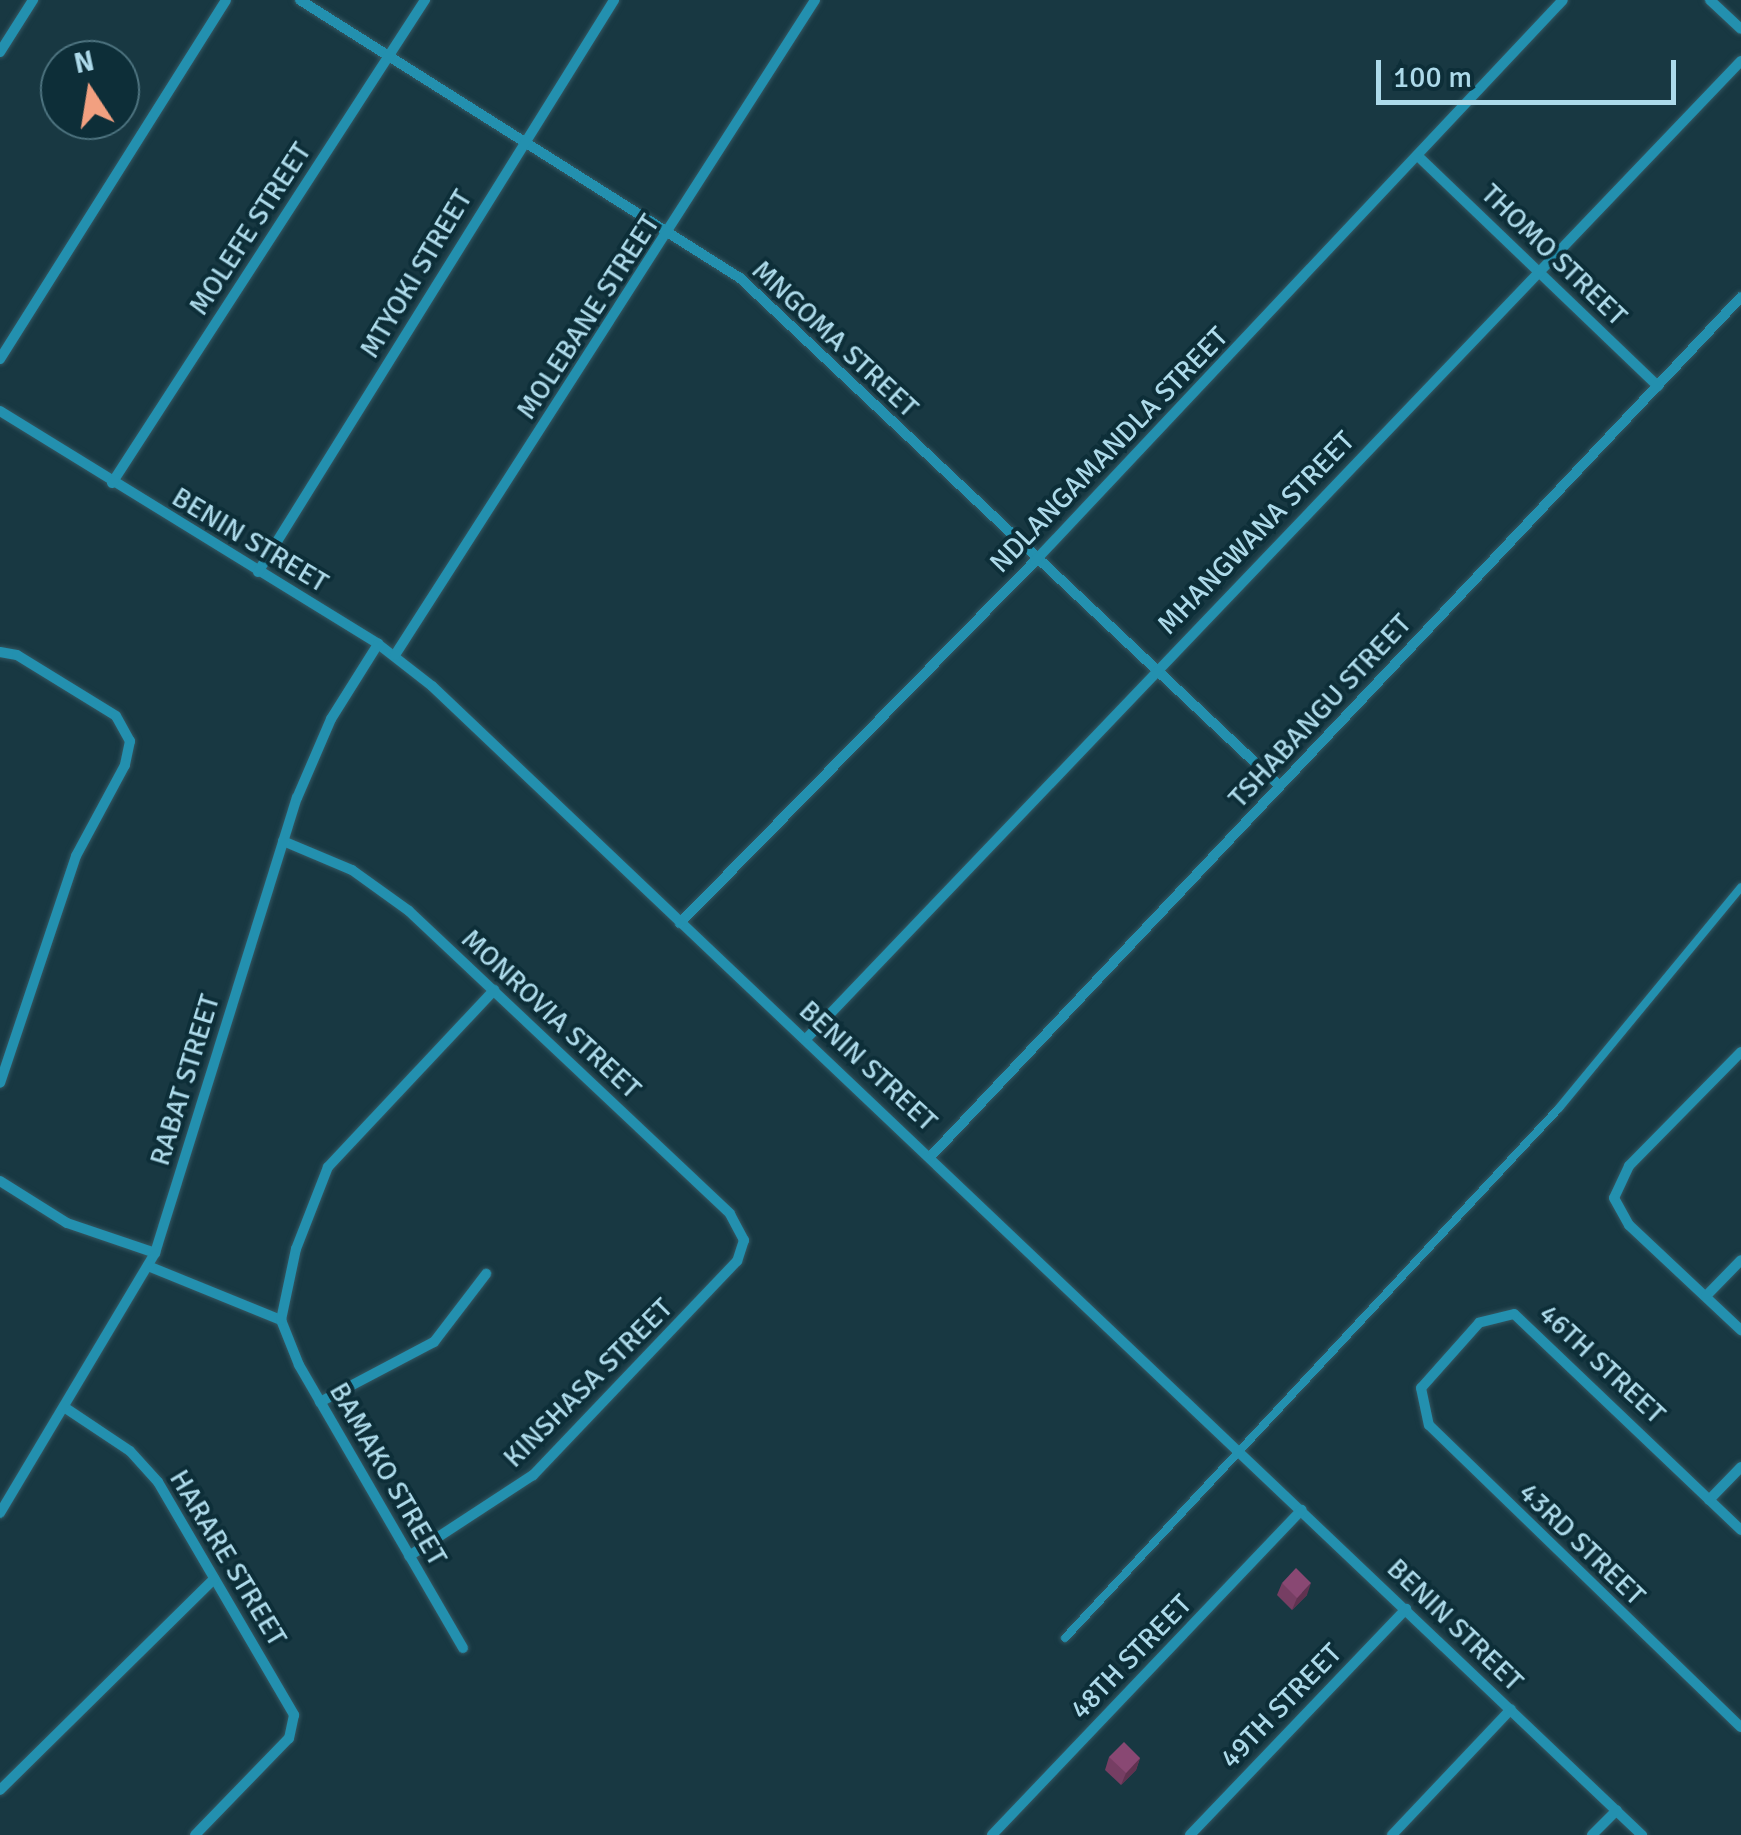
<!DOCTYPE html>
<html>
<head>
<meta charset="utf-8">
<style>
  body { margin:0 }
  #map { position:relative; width:1741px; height:1835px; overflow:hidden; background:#183842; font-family:Signika,sans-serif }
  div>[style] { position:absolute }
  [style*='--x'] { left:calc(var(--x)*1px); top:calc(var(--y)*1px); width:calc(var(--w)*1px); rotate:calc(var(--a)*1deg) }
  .roads { filter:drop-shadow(0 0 2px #345762) drop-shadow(0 0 2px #345762) }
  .lane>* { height:8px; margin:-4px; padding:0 4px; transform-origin:4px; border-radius:4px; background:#2390af }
  .street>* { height:10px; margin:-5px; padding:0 5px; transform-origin:5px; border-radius:5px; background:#2390af }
  .wall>* { inset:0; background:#763e63 }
  .shaded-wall>* { inset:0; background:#603250 }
  .building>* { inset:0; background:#894873 }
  span { translate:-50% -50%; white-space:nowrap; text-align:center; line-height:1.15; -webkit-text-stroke:8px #0d2e38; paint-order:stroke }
  .street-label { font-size:28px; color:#addaea }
  .north { position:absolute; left:40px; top:40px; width:100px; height:100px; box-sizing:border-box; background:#0d2e38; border:2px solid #4d737f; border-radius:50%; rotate:348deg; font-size:28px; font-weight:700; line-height:40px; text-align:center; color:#addaea }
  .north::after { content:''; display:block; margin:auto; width:35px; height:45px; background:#f2a080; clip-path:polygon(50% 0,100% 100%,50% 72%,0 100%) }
  .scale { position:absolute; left:1376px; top:60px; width:300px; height:45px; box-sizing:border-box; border:5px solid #addaea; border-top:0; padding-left:12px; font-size:30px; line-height:35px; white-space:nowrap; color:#addaea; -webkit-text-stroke:8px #0d2e38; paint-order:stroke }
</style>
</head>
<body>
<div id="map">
  <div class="roads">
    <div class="lane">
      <div style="--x:1065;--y:1638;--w:725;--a:-47.01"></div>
      <div style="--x:1559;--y:1108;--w:286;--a:-50.5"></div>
    </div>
    <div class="street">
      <div style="--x:300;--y:0;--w:520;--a:32.29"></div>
      <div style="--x:740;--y:278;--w:741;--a:43.25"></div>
      <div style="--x:1710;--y:0;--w:42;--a:43.1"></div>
      <div style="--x:0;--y:52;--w:62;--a:-57.6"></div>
      <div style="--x:1419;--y:157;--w:331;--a:43.8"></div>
      <div style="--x:0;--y:359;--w:424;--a:-57.8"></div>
      <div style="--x:0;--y:411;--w:444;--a:31.6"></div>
      <div style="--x:378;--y:644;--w:68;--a:37.9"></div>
      <div style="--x:432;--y:686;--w:1669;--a:43.52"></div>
      <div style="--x:112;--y:483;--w:576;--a:-57.06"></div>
      <div style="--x:258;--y:572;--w:674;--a:-58.1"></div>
      <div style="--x:0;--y:652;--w:17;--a:10"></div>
      <div style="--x:17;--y:655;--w:116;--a:31.6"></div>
      <div style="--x:116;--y:716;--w:29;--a:61"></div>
      <div style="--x:130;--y:741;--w:25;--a:102"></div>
      <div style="--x:125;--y:765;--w:103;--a:118.3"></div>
      <div style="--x:76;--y:856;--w:239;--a:108.5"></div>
      <div style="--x:395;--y:655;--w:778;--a:-57.33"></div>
      <div style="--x:283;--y:841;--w:75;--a:22.8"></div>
      <div style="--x:352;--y:870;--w:70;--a:35.7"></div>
      <div style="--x:409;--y:911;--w:441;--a:43.3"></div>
      <div style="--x:730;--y:1214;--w:30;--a:62"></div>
      <div style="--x:744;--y:1240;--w:22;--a:108"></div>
      <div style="--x:737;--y:1261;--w:296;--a:133.6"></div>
      <div style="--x:533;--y:1475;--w:148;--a:146.8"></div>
      <div style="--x:680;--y:923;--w:507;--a:-45.56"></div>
      <div style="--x:1035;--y:561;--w:770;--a:-46.74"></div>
      <div style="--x:806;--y:1039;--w:1353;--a:-46.29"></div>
      <div style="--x:1741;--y:1052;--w:160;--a:134.5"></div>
      <div style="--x:1629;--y:1166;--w:35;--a:115"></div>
      <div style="--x:1614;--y:1198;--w:31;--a:61"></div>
      <div style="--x:1629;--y:1225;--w:154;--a:43.2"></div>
      <div style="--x:932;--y:1155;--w:1179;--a:-46.68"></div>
      <div style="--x:0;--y:1181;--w:79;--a:32.1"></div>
      <div style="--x:67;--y:1223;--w:93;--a:18.8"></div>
      <div style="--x:148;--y:1266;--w:144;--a:22.1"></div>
      <div style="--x:1706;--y:1296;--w:50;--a:-45.8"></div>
      <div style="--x:320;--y:1402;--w:129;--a:-27.8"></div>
      <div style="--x:434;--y:1342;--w:86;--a:-52.6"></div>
      <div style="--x:64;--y:1407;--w:79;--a:33.7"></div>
      <div style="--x:130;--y:1451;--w:42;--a:47.9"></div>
      <div style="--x:158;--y:1482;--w:270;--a:59.7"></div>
      <div style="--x:294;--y:1715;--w:24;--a:102"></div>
      <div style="--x:289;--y:1738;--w:135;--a:134.1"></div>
      <div style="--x:1709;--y:1500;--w:46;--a:-45.9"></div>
      <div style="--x:0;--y:1513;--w:303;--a:-59.2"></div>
      <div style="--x:155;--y:1253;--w:477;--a:-72.7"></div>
      <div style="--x:297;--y:798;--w:86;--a:-66.7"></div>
      <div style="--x:331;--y:719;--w:89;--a:-57.9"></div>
      <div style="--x:1741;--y:1530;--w:313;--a:-136.4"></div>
      <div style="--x:1514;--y:1314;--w:36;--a:166"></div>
      <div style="--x:1479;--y:1323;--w:87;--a:131.7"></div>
      <div style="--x:1421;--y:1388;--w:38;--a:78"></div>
      <div style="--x:1429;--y:1425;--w:434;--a:44.1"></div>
      <div style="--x:463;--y:1648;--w:327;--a:-120.1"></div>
      <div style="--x:299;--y:1365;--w:48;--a:-111.8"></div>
      <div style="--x:281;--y:1320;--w:73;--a:-78.1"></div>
      <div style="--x:296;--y:1249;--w:88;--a:-68.7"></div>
      <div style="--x:328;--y:1167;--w:243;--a:-46.8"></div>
      <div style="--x:0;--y:1790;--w:301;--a:-44.6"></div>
      <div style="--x:992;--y:1835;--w:449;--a:-46.4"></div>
      <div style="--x:1190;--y:1835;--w:313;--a:-46.3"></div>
      <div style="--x:1392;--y:1835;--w:173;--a:-46.6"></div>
      <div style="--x:1592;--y:1835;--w:35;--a:-45"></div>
    </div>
  </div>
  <div class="wall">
    <div style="clip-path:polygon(1282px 1583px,1307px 1595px,1292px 1610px,1277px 1595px)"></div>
    <div style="clip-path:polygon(1109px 1757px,1140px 1758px,1136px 1770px,1121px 1785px,1105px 1770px)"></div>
  </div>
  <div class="shaded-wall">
    <div style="clip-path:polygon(1311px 1583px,1307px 1595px,1292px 1610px,1297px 1598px)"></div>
    <div style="clip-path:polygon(1140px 1758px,1136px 1770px,1121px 1785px,1126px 1773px)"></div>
  </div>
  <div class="building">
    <div style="clip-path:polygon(1296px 1568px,1311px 1583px,1297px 1598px,1282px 1583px)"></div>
    <div style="clip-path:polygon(1124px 1742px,1140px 1758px,1126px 1773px,1109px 1757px)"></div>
  </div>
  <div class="street-label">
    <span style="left:250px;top:229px;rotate:-57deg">MOLEFE STREET</span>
    <span style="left:1554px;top:255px;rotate:44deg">THOMO STREET</span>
    <span style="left:416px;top:274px;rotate:-59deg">MTYOKI STREET</span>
    <span style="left:588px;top:317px;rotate:-57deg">MOLEBANE STREET</span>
    <span style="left:835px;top:339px;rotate:43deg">MNGOMA STREET</span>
    <span style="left:1109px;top:450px;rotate:-46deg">NDLANGAMANDLA STREET</span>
    <span style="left:1256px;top:533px;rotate:-46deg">MHANGWANA STREET</span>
    <span style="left:250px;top:540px;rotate:31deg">BENIN STREET</span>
    <span style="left:1320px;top:711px;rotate:-47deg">TSHABANGU STREET</span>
    <span style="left:551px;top:1014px;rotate:43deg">MONROVIA STREET</span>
    <span style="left:868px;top:1066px;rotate:43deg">BENIN STREET</span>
    <span style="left:185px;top:1080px;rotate:-73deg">RABAT STREET</span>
    <span style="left:1602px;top:1364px;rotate:43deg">46TH STREET</span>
    <span style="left:588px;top:1383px;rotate:-45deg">KINSHASA STREET</span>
    <span style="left:388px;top:1474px;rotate:60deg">BAMAKO STREET</span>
    <span style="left:1582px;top:1544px;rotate:44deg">43RD STREET</span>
    <span style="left:228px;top:1558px;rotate:59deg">HARARE STREET</span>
    <span style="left:1455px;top:1625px;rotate:44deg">BENIN STREET</span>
    <span style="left:1131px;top:1657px;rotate:-46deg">48TH STREET</span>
    <span style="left:1281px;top:1706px;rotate:-46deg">49TH STREET</span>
  </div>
  <div class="north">N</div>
  <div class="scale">100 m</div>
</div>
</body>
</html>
